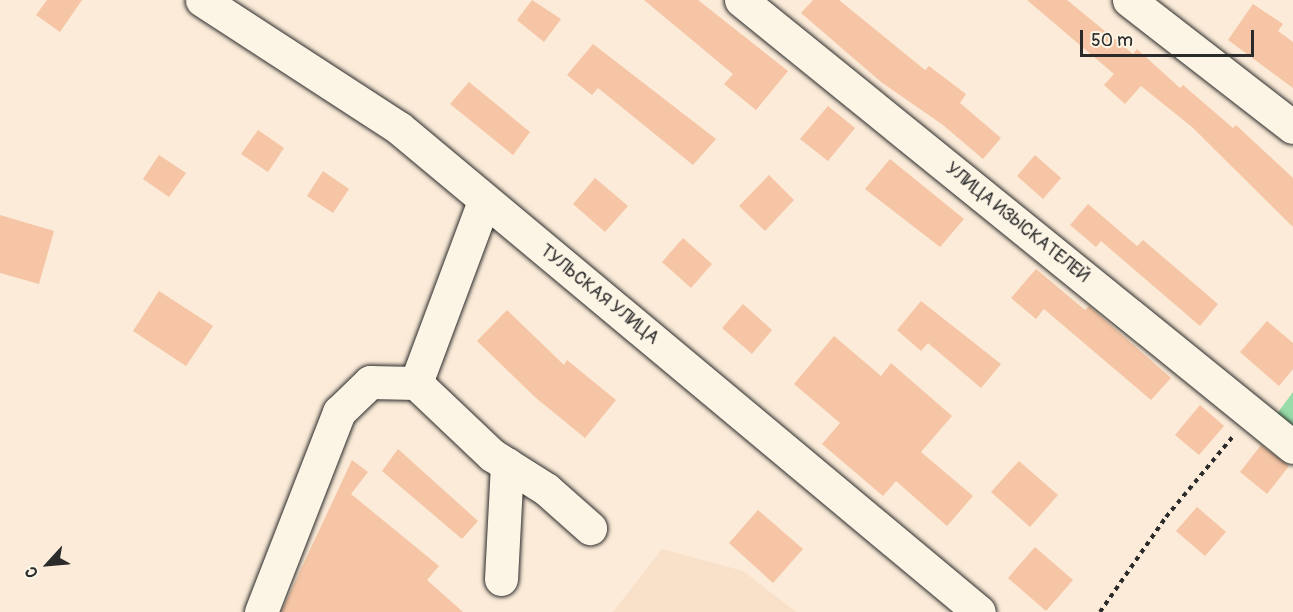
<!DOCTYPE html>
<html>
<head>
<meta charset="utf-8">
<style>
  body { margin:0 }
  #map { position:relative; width:1293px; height:612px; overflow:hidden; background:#fbebd8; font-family:Pangolin,sans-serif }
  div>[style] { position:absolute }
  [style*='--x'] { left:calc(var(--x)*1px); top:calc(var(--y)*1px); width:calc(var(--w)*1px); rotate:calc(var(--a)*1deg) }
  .built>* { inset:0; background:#f9e0c9 }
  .green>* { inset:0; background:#97dca9 }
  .building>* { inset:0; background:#f5c5a5 }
  .path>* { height:4px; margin-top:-2px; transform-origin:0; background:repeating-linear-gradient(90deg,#2b2b2b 0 4.5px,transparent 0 9px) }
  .roads { filter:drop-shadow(0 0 2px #2b2b2b) drop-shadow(0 0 2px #2b2b2b) }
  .minor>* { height:33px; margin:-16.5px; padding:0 16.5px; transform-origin:16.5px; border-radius:16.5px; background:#fcf5e5 }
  span { translate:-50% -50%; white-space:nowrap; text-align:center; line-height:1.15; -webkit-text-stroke:6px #fcf5e5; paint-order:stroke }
  .street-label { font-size:18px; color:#2b2b2b }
  .north { position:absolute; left:18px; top:534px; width:60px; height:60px; -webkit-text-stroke:4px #fcf5e5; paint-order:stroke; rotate:244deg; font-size:16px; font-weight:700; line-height:24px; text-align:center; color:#2b2b2b }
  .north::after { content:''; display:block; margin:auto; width:21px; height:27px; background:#2b2b2b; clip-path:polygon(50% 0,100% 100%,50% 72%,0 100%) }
  .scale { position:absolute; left:1080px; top:30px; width:174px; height:27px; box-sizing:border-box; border:3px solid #2b2b2b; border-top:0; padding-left:8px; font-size:18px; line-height:21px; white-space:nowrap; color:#2b2b2b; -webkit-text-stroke:4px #fcf5e5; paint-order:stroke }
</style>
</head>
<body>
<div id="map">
  <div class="built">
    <div style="clip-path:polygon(662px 549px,743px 571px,796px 612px,613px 612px)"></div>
  </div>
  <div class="green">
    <div style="clip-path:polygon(1293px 392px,1293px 447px,1268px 426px)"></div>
  </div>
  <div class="building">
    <div style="clip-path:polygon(47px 0,82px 0,60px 32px,36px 15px)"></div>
    <div style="clip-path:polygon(532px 0,561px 19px,544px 42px,517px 20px)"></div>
    <div style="clip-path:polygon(644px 0,698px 0,788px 71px,756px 110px,724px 84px,733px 74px)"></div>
    <div style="clip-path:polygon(813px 0,839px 0,925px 70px,929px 66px,966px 94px,960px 103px,1001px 138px,983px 159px,943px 125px,881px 82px,801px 13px)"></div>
    <div style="clip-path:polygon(1027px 0,1067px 0,1133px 54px,1137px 49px,1180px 88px,1183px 85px,1233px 128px,1236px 125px,1293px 178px,1293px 227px,1192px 127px,1141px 86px,1125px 104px,1104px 85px,1114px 74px)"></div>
    <div style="clip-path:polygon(1253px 4px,1283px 24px,1278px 31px,1293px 42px,1293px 88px,1228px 40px)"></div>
    <div style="clip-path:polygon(593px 44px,716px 139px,693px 165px,598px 88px,592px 95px,567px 75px)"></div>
    <div style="clip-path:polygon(469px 82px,530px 132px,513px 155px,450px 104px)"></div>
    <div style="clip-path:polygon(828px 106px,855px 128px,828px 161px,800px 139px)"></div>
    <div style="clip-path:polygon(258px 130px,284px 148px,268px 172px,241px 154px)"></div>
    <div style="clip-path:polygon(159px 155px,186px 173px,169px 197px,143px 179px)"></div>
    <div style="clip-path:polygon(1035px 155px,1061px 178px,1043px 199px,1017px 176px)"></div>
    <div style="clip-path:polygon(890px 159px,964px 219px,940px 247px,865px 189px)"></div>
    <div style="clip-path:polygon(323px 171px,349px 189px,333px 213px,307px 196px)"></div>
    <div style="clip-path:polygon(769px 175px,794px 200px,765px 231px,739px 206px)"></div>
    <div style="clip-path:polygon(595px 178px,628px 206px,605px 232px,573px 204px)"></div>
    <div style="clip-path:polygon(1088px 204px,1137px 246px,1143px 240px,1218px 304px,1200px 326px,1101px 241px,1096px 247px,1070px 225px)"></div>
    <div style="clip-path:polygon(0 215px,54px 231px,39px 284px,0 273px)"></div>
    <div style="clip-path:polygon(683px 238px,712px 264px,691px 288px,662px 262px)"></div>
    <div style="clip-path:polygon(1036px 269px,1085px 310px,1089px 306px,1171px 378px,1151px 400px,1044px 309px,1036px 319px,1011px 298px)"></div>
    <div style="clip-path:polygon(159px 291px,213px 326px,186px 366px,133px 331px)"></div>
    <div style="clip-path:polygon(921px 301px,1001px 364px,981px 388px,928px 343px,921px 351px,897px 330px)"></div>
    <div style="clip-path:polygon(743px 304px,772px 330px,752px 354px,722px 328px)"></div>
    <div style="clip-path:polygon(507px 310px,564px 365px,567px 360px,616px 400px,585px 438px,536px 398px,477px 341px)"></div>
    <div style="clip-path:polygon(1267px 321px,1293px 343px,1293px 369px,1279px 386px,1240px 352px)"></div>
    <div style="clip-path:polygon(834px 336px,881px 376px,891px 363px,952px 416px,921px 452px,973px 496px,947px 526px,896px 481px,883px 496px,822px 444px,840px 423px,794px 384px)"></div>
    <div style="clip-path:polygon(1200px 405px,1224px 426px,1199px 455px,1175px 435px)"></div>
    <div style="clip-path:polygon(1261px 445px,1289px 466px,1267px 494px,1240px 472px)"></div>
    <div style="clip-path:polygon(398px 449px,478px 521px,462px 539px,382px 471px)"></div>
    <div style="clip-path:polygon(352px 460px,368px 472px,351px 494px,439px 566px,427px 580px,463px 612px,281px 612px)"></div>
    <div style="clip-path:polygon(1019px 461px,1058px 495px,1030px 527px,991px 492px)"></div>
    <div style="clip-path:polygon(1197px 507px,1226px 532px,1205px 556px,1176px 531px)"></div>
    <div style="clip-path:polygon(758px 510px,803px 549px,773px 583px,729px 543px)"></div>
    <div style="clip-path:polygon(1035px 547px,1073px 580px,1046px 611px,1008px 578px)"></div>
  </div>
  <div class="path">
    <div style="--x:1100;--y:612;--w:116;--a:-55.2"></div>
    <div style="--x:1166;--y:517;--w:107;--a:-50.3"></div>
  </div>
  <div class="roads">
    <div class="minor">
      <div style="--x:202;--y:0;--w:235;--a:33"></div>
      <div style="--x:399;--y:128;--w:755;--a:39.84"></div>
      <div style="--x:741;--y:0;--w:710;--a:39"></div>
      <div style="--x:1129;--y:0;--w:207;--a:37.8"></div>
      <div style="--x:416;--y:383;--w:194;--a:-69.5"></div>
      <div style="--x:501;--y:579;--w:115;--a:-87"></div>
      <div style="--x:261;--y:612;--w:215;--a:-68.7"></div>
      <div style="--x:339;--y:412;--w:43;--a:-44.1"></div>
      <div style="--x:370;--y:382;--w:46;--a:1.2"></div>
      <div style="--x:416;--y:383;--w:105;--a:43.5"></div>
      <div style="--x:492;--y:455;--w:64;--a:32.2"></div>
      <div style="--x:546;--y:489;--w:59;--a:41.6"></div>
    </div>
  </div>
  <div class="street-label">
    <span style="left:1017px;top:223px;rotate:39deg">УЛИЦА ИЗЫСКАТЕЛЕЙ</span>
    <span style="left:599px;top:295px;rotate:39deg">ТУЛЬСКАЯ УЛИЦА</span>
  </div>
  <div class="north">С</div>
  <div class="scale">50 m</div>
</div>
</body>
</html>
